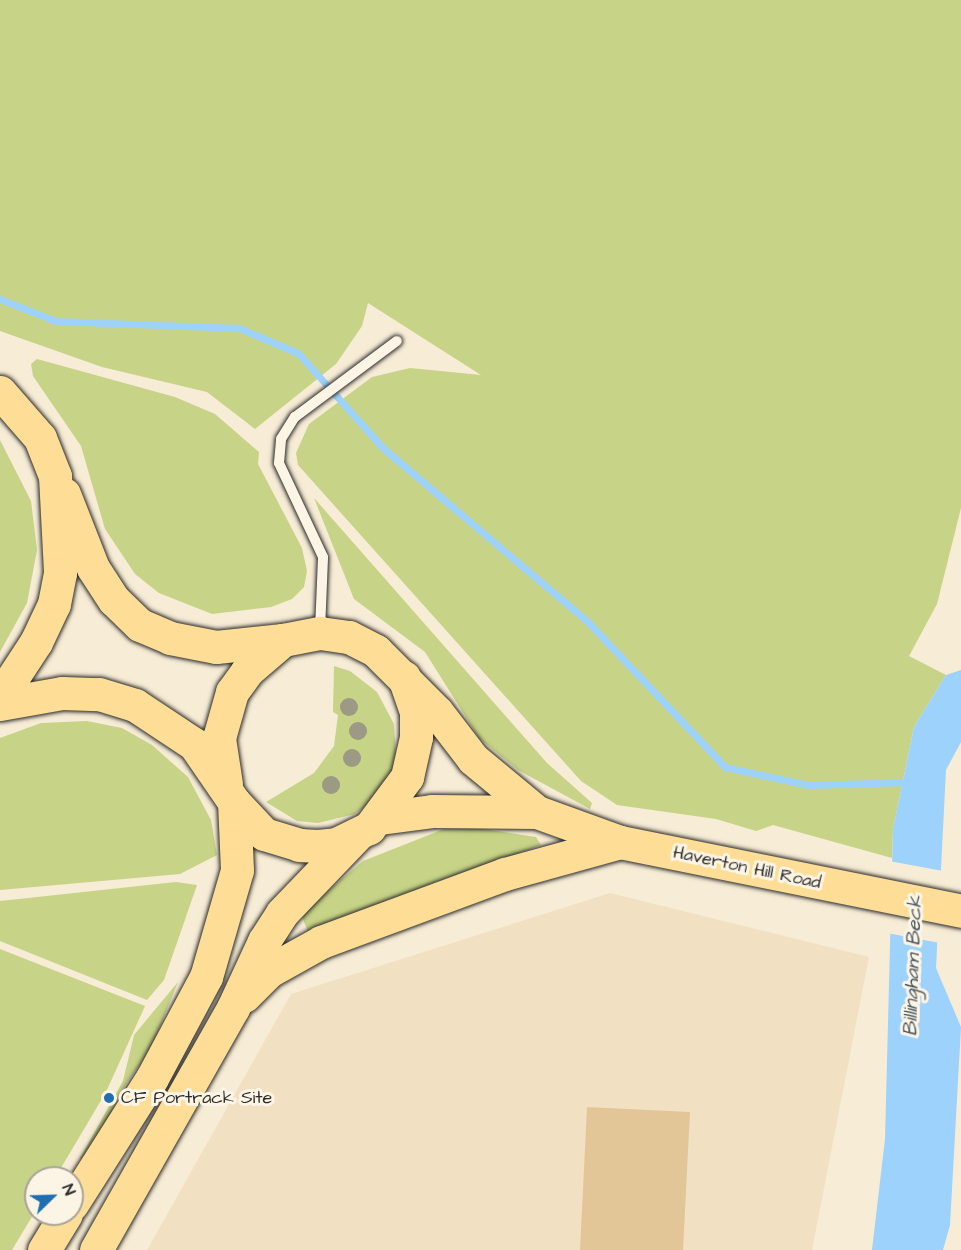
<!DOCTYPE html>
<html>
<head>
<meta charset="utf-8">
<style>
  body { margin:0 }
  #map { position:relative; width:961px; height:1250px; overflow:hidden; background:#f7ecd5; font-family:"Architects Daughter",sans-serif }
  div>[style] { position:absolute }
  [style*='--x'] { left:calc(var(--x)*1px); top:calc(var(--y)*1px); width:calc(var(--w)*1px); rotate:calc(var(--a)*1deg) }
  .built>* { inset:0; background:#f1e1c2 }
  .green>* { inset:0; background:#c7d386 }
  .water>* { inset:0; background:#9dd2fc }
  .pier>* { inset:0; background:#f7ecd5 }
  .stream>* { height:7px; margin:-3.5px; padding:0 3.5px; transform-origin:3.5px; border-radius:3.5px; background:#9dd2fc }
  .building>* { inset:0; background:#e3c697 }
  .roads { filter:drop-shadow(0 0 2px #2b2b2b) drop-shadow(0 0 2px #2b2b2b) }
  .lane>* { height:10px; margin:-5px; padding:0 5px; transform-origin:5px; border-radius:5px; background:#fcf5e5 }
  .primary>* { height:33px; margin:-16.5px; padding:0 16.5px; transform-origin:16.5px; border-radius:16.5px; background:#fedd96 }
  .trees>* { width:18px; height:18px; margin:-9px; border-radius:50%; background:#9c9984 }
  .dots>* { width:16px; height:16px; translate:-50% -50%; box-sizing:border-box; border:3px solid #fcf5e5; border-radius:50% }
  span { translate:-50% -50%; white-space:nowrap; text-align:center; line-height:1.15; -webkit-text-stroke:6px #fcf5e5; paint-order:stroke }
  .street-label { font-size:18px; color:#2b2b2b }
  .poi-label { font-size:18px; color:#2b2b2b }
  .left { translate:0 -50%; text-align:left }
  .water-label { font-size:20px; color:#48555f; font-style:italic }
  .north { position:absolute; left:24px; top:1166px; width:60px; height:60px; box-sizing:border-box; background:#fcf5e5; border:2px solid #a8a49b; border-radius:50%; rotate:67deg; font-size:16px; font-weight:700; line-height:24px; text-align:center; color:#2b2b2b }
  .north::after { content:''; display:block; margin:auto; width:21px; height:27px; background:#1f6fb2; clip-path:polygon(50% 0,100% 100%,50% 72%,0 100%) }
</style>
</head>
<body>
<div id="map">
  <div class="built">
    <div style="clip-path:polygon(610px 893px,869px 957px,812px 1250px,147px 1250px,291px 994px)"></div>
  </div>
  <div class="green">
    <div style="clip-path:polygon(0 0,961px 0,961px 508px,937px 604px,909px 656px,946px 675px,914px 727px,893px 829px,892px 858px,773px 825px,756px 831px,716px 819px,617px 805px,581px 781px,298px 465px,296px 453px,309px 424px,372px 377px,410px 368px,481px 375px,368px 303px,362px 326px,336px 364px,255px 429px,207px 392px,102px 367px,0 331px)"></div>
    <div style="clip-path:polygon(37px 359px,175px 397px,215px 414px,259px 452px,258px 464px,302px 548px,307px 571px,304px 587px,292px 599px,271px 607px,212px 614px,159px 593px,135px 574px,105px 529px,81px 446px,33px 376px,31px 364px)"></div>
    <div style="clip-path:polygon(0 440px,31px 501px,37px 550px,27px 603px,0 652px)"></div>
    <div style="clip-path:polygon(314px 498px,547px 763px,592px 803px,590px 809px,518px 770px,479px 738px,425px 652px,354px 599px)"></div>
    <div style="clip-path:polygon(334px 666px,350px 671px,377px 692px,394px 724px,396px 756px,392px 771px,370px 803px,355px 814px,318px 823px,297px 821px,266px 802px,314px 773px,334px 746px,338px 715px,333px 712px)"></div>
    <div style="clip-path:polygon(87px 721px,122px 728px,152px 745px,188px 777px,211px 820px,217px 855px,180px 874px,0 890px,0 738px,41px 723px)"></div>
    <div style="clip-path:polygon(476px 828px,536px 837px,541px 845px,308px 932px,301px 914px,363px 861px,444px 829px)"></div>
    <div style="clip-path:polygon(176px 882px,197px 885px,164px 980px,147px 1000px,0 941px,0 901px)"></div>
    <div style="clip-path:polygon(0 949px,145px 1006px,106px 1092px,55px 1178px,36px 1178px,36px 1210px,12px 1250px,0 1250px)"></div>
    <div style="clip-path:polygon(178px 982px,151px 1049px,127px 1082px,86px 1162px,80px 1158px,123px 1081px,134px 1035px)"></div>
  </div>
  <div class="water">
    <div style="clip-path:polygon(961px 670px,961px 742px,946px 770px,936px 968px,961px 1027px,950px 1225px,943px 1250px,872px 1250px,885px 1139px,893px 829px,914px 727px,946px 675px)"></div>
  </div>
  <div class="pier">
    <div style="clip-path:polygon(889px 861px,943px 871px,940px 943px,887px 933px)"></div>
  </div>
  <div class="stream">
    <div style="--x:0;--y:299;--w:60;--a:21.4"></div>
    <div style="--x:56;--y:321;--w:183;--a:2.2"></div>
    <div style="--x:239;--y:328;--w:64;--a:23"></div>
    <div style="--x:298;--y:353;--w:127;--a:48.2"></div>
    <div style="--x:383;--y:448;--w:267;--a:40.3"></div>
    <div style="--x:587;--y:621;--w:201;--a:46.6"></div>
    <div style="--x:725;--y:767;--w:85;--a:12.2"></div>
    <div style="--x:808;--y:785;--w:101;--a:-1.7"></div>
  </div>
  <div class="building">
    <div style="clip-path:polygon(587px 1107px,690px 1112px,683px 1250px,580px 1250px)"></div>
  </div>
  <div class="roads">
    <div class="lane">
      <div style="--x:320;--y:630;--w:73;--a:-87.6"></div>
      <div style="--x:323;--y:557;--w:104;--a:-115.1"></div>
      <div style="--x:279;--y:463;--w:24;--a:-85"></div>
      <div style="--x:281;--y:439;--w:26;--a:-58"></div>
      <div style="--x:295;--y:417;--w:127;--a:-36.7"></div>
    </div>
    <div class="primary">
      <div style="--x:0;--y:392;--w:61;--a:49"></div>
      <div style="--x:40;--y:438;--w:41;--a:68.5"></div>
      <div style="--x:55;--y:476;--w:97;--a:87"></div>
      <div style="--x:60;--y:573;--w:32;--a:101"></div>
      <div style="--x:54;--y:604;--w:42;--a:115.3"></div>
      <div style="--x:36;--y:642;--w:66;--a:123.2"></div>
      <div style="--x:64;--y:494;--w:79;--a:68.6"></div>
      <div style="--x:93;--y:568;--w:38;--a:57"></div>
      <div style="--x:114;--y:600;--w:36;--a:44"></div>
      <div style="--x:140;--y:625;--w:33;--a:23"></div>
      <div style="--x:170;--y:638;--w:47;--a:11.1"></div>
      <div style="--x:216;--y:647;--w:67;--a:-6"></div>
      <div style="--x:0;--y:704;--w:63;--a:-10.1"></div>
      <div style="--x:62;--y:693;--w:37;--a:2"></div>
      <div style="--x:99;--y:694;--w:38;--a:17"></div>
      <div style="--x:135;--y:705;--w:71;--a:33.5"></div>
      <div style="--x:194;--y:744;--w:70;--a:55.4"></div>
      <div style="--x:234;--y:802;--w:44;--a:46.8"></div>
      <div style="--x:264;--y:834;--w:37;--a:17"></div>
      <div style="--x:299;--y:845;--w:19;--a:3"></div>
      <div style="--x:318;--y:846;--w:18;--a:-6"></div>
      <div style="--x:336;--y:844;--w:37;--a:-26"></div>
      <div style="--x:369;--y:828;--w:64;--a:-53.3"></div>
      <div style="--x:407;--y:777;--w:41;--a:-77.3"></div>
      <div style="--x:416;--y:737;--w:25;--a:-90"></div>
      <div style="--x:416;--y:712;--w:37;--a:-109"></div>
      <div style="--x:226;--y:784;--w:47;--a:-98.7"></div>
      <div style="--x:219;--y:738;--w:48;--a:-74.2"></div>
      <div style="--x:232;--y:692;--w:26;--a:-54"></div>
      <div style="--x:247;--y:671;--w:48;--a:-40.7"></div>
      <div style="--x:283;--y:640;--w:38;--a:-11"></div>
      <div style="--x:320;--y:633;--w:29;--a:8"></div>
      <div style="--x:349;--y:637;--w:30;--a:27"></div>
      <div style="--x:376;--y:651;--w:86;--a:45"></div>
      <div style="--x:437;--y:712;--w:59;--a:52.5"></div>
      <div style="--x:473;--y:759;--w:83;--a:39.6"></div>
      <div style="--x:380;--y:818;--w:52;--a:-7.7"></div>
      <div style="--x:432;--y:811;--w:105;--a:0.5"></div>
      <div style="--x:537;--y:812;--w:88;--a:19.9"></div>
      <div style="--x:620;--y:842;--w:348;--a:11.4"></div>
      <div style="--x:244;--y:996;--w:35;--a:-45"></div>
      <div style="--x:269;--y:971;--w:60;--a:-29.1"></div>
      <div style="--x:321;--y:942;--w:196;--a:-20.3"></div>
      <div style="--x:505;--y:874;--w:119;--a:-15.5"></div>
      <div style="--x:72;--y:1204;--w:149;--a:-57.6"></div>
      <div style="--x:152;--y:1078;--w:115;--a:-61.9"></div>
      <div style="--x:206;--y:977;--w:111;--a:-73.8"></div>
      <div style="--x:237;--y:870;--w:68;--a:-92.5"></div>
      <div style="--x:44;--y:1250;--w:42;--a:-58.6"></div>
      <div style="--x:96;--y:1250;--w:278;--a:-60.5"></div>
      <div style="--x:233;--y:1008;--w:74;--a:-65.2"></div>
      <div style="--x:264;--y:941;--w:33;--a:-57"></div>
      <div style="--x:282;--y:913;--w:105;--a:-46.2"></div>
    </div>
  </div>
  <div class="trees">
    <div style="left:349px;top:707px"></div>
    <div style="left:358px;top:731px"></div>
    <div style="left:352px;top:758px"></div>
    <div style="left:331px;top:785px"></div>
  </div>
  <div class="dots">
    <div style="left:109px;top:1098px;background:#1f6fb2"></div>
  </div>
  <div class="street-label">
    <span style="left:747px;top:868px;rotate:12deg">Haverton Hill Road</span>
  </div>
  <div class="poi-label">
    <span class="left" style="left:121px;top:1098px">CF Portrack Site</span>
  </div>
  <div class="water-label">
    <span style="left:913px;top:966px;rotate:-88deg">Billingham Beck</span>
  </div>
  <div class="north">N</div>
</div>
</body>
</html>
